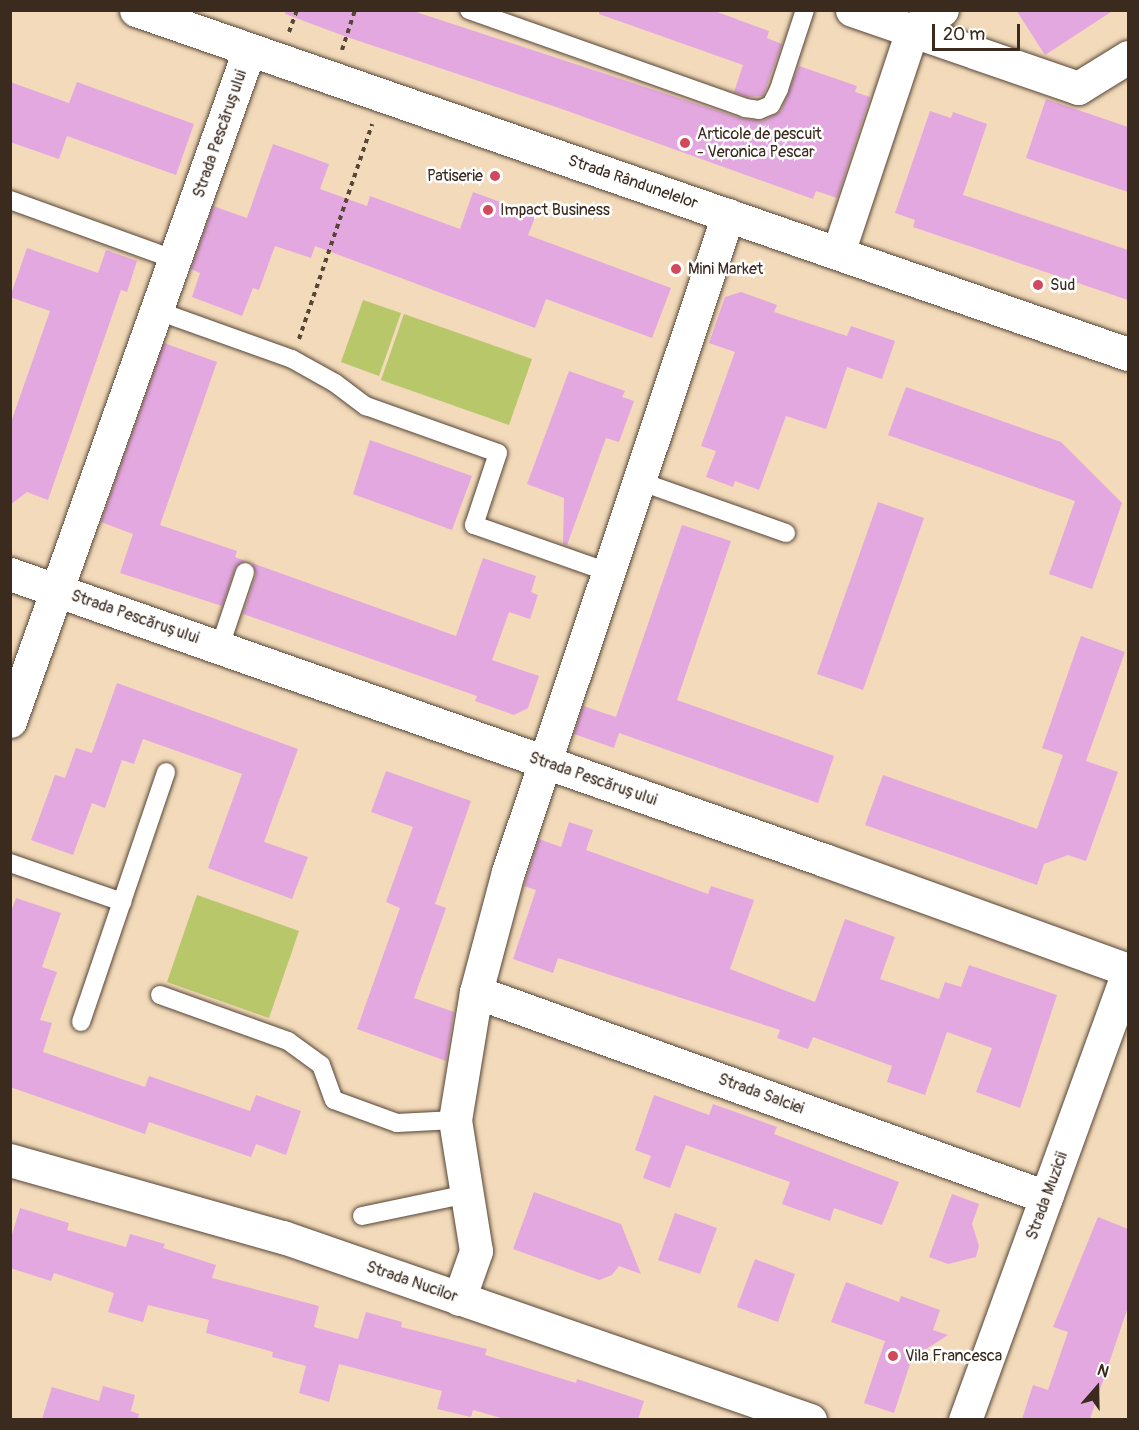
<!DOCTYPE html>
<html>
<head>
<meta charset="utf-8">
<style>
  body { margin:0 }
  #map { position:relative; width:1139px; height:1430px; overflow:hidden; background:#f2daba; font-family:Pangolin,sans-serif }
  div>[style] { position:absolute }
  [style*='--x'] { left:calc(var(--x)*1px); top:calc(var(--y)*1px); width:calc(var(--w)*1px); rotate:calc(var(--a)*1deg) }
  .green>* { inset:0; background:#b8c769 }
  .building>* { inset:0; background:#e4a8e0 }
  .path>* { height:4px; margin-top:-2px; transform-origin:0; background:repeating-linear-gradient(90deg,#564435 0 4.5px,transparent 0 9px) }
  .roads { filter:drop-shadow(0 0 2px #564435) drop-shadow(0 0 2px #564435) }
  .lane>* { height:18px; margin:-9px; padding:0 9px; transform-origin:9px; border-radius:9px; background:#fff }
  .street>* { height:33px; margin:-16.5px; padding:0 16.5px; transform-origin:16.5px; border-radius:16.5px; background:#fff }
  .secondary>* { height:33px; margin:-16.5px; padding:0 16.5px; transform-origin:16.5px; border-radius:16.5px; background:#fff }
  .dots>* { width:16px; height:16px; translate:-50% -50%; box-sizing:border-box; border:3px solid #fff; border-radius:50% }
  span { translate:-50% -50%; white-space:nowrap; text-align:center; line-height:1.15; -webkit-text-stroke:5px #fff; paint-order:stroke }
  .street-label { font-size:16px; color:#3b2a1e }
  .poi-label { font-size:16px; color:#3b2a1e }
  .left { translate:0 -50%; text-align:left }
  .right { translate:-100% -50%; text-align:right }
  .frame { position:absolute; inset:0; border:12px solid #3b2a1e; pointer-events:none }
  .north { position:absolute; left:1067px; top:1358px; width:60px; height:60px; -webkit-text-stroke:4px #fff; paint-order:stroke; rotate:20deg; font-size:16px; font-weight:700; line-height:24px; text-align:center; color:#3b2a1e }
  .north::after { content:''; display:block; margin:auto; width:21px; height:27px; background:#3b2a1e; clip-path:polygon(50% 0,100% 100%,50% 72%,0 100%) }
  .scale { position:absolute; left:932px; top:24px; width:88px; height:27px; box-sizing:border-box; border:3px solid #3b2a1e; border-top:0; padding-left:8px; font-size:18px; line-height:21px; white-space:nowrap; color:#3b2a1e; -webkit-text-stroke:4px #fff; paint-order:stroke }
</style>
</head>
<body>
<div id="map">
  <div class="green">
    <div style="clip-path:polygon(363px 300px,401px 313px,379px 376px,341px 362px)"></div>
    <div style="clip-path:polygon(404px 314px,532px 359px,509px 425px,381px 380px)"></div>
    <div style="clip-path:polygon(197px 895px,299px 931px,269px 1018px,167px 982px)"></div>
  </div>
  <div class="building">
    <div style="clip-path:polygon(286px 10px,410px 10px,743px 119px,763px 121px,781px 111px,799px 66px,857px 86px,855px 92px,870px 97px,837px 198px,816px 191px,813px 199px,559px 108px,347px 37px,285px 14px)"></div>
    <div style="clip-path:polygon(599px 10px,712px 10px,769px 31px,767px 38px,782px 44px,763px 96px,748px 97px,734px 92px,743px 65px,599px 14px)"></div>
    <div style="clip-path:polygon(1016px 10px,1114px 10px,1045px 55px)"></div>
    <div style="clip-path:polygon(10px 82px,69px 103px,77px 82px,194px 124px,176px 175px,67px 136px,59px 159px,10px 142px)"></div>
    <div style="clip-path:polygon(1046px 99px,1128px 127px,1128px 192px,1026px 158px)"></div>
    <div style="clip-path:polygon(930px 111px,951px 118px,953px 112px,987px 124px,963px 195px,1128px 250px,1128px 300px,913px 227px,915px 220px,895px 213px)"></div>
    <div style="clip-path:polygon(273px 144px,329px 164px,320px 189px,367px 206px,370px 196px,460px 229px,473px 192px,536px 215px,528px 235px,671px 288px,652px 338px,546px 299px,535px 328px,315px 246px,311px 258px,275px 246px,259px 290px,253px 288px,242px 316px,192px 297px,200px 273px,191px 269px,213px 206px,247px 218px)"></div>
    <div style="clip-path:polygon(27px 248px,98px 273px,106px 250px,137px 261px,127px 292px,121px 290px,48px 500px,27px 492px,10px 505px,10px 425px,50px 311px,10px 297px)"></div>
    <div style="clip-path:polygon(741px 292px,777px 305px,774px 312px,847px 336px,851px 326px,895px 341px,882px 379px,847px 367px,826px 429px,786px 416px,759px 490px,735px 481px,733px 487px,706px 477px,716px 451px,701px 446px,735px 352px,709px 343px,725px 297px)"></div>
    <div style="clip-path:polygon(164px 343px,217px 362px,160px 525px,237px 551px,235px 557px,245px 561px,235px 568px,222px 606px,120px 573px,133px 534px,101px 522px)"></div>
    <div style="clip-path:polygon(569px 371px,625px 391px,622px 397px,634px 401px,619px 442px,606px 438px,567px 545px,563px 544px,564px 498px,527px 484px)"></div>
    <div style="clip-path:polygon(906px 387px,1061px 442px,1122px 503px,1092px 589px,1049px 574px,1075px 501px,888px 435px)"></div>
    <div style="clip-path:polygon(370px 440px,472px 476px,452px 530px,353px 494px)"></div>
    <div style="clip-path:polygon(878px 502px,924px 518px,863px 690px,817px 674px)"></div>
    <div style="clip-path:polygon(682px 525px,731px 541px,677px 700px,834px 756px,818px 803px,619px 733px,614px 748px,574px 734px,583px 706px,616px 717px)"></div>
    <div style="clip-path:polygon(483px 558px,536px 576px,531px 592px,538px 595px,530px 619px,509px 612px,492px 660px,539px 676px,528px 708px,514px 715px,475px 701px,477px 696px,243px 614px,256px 575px,252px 563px,456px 636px)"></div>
    <div style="clip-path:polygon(1081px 636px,1125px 652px,1086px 761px,1118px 772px,1086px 861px,1068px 855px,1044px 864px,1037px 885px,865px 825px,883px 775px,1037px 829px,1063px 755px,1042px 748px)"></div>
    <div style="clip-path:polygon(117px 683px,298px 749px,264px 842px,308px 857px,292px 899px,208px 868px,242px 774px,143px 739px,134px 764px,122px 760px,105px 808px,92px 803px,73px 855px,31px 840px,55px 775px,65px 778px,76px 748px,92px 753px)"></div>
    <div style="clip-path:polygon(386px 771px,471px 801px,435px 904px,446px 908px,414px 998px,454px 1012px,446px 1061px,357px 1029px,400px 908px,386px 902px,413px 827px,371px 812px)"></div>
    <div style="clip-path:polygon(569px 822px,593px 830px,586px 850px,708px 894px,711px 886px,754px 900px,730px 969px,815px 1002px,845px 919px,895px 937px,880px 979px,939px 999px,945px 982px,961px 987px,969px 965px,1057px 995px,1020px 1108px,976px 1092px,992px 1048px,947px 1032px,925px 1095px,887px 1082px,892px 1066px,813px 1037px,808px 1049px,777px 1038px,780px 1030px,558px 958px,553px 973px,513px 959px,536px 890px,524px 886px,539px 839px,561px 847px)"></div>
    <div style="clip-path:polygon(16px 898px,61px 913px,42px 967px,57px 972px,40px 1020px,52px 1023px,43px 1052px,145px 1087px,149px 1076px,250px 1111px,256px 1095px,301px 1111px,286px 1155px,256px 1144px,251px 1157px,149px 1122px,145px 1134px,10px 1087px,10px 915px)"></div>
    <div style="clip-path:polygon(654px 1095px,709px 1115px,713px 1104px,777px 1127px,774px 1134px,899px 1182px,882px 1225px,834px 1208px,830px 1221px,782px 1204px,790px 1182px,686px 1145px,670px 1188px,643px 1178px,651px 1156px,635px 1150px)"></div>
    <div style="clip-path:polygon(534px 1192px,621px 1224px,641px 1274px,619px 1266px,612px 1275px,599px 1280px,513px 1249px)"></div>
    <div style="clip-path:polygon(952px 1194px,979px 1204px,972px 1224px,979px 1246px,976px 1257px,948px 1264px,929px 1257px)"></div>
    <div style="clip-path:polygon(20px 1208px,69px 1223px,67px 1230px,126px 1247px,130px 1234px,165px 1244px,163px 1248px,216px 1265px,212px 1278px,319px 1306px,314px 1327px,358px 1339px,366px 1312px,402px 1322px,401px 1327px,487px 1349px,485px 1355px,576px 1383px,577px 1379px,644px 1401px,638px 1419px,505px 1419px,473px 1410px,471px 1417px,437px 1409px,442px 1391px,339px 1364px,329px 1402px,299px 1393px,306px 1366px,272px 1357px,273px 1352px,206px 1333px,209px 1320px,148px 1305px,143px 1322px,108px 1312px,114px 1293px,54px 1273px,51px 1281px,10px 1268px,10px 1241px)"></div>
    <div style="clip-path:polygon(675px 1213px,717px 1228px,700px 1274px,658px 1260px)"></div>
    <div style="clip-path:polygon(1098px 1217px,1128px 1229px,1128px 1307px,1090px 1419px,1022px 1419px,1033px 1385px,1048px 1390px,1068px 1332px,1053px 1327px)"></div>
    <div style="clip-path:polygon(755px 1259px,795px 1274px,778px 1322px,737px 1307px)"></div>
    <div style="clip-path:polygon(846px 1282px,899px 1302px,901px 1296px,940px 1310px,933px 1330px,948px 1335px,912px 1358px,894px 1413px,864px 1403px,885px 1341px,831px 1322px)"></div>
    <div style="clip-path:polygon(103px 1386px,135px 1395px,131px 1411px,139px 1414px,138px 1419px,42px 1419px,52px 1387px,99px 1401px)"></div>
  </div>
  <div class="path">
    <div style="--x:289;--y:32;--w:23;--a:-70"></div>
    <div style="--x:342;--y:50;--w:42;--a:-72"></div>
    <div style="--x:299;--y:339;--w:227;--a:-71.2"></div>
  </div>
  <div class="roads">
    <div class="lane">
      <div style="--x:469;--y:10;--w:293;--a:19.5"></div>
      <div style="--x:745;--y:108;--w:14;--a:8"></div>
      <div style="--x:759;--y:110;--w:13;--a:-23"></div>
      <div style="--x:771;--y:105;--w:18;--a:-63"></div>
      <div style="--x:779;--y:89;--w:83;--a:-71.8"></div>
      <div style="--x:10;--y:200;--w:177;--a:19.9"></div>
      <div style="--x:158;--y:311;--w:142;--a:19.7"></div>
      <div style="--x:292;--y:359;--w:49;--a:29.2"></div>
      <div style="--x:335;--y:383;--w:39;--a:37"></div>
      <div style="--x:366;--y:406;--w:140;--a:19.6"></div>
      <div style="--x:498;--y:453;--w:76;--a:108.4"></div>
      <div style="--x:474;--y:525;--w:142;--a:19.3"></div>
      <div style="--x:639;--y:481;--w:156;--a:19.5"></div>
      <div style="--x:220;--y:646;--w:78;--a:-71.3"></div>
      <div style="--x:10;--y:863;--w:119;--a:19.2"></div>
      <div style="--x:160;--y:995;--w:136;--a:19.8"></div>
      <div style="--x:288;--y:1041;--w:41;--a:36"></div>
      <div style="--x:321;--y:1065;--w:37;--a:70"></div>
      <div style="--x:334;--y:1100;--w:67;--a:20.1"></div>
      <div style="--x:397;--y:1123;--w:58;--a:-3"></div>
      <div style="--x:81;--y:1022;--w:264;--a:-71.2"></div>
      <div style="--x:362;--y:1216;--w:107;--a:-11.8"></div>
    </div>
    <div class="street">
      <div style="--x:852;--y:10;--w:239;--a:19"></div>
      <div style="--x:1078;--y:88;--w:59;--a:-31.8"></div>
      <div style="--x:912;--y:30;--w:36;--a:-34"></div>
      <div style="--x:838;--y:253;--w:235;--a:-71.6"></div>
      <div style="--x:10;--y:574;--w:863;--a:19.36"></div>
      <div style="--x:824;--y:860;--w:323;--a:19.9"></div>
      <div style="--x:10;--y:721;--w:712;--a:-70.39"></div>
      <div style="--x:476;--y:992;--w:606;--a:19.78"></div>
      <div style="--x:10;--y:1160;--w:284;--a:15.8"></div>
      <div style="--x:283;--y:1237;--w:558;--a:19.15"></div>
      <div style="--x:459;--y:1299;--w:51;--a:-70.5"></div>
      <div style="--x:476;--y:1251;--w:133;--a:-99.1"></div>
      <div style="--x:455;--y:1120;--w:130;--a:-80.7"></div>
      <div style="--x:476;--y:992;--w:124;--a:-75.1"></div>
      <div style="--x:508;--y:872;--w:693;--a:-71.49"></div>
      <div style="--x:965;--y:1420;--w:477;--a:-70"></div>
    </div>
    <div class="secondary">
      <div style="--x:136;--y:10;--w:1050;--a:19.13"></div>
    </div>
  </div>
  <div class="dots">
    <div style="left:685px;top:143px;background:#d1495b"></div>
    <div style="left:495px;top:176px;background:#d1495b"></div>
    <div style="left:488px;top:210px;background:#d1495b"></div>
    <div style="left:676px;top:269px;background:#d1495b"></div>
    <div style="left:1038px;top:285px;background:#d1495b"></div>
    <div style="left:893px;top:1356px;background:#d1495b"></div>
  </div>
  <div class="street-label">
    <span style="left:220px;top:134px;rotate:-71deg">Strada Pescărușului</span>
    <span style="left:633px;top:182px;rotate:19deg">Strada Rândunelelor</span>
    <span style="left:135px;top:617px;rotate:19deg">Strada Pescărușului</span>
    <span style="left:593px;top:779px;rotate:19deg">Strada Pescărușului</span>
    <span style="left:761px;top:1094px;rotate:20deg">Strada Salciei</span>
    <span style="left:1047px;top:1196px;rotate:-70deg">Strada Muzicii</span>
    <span style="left:412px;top:1282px;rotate:19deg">Strada Nucilor</span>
  </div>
  <div class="poi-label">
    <span class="left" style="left:697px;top:143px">Articole de pescuit<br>- Veronica Pescar</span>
    <span class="right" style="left:483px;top:176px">Patiserie</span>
    <span class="left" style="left:500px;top:210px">Impact Business</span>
    <span class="left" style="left:688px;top:269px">Mini Market</span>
    <span class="left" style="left:1050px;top:285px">Sud</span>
    <span class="left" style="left:905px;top:1356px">Vila Francesca</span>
  </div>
  <div class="frame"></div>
  <div class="north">N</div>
  <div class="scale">20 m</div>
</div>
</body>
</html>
